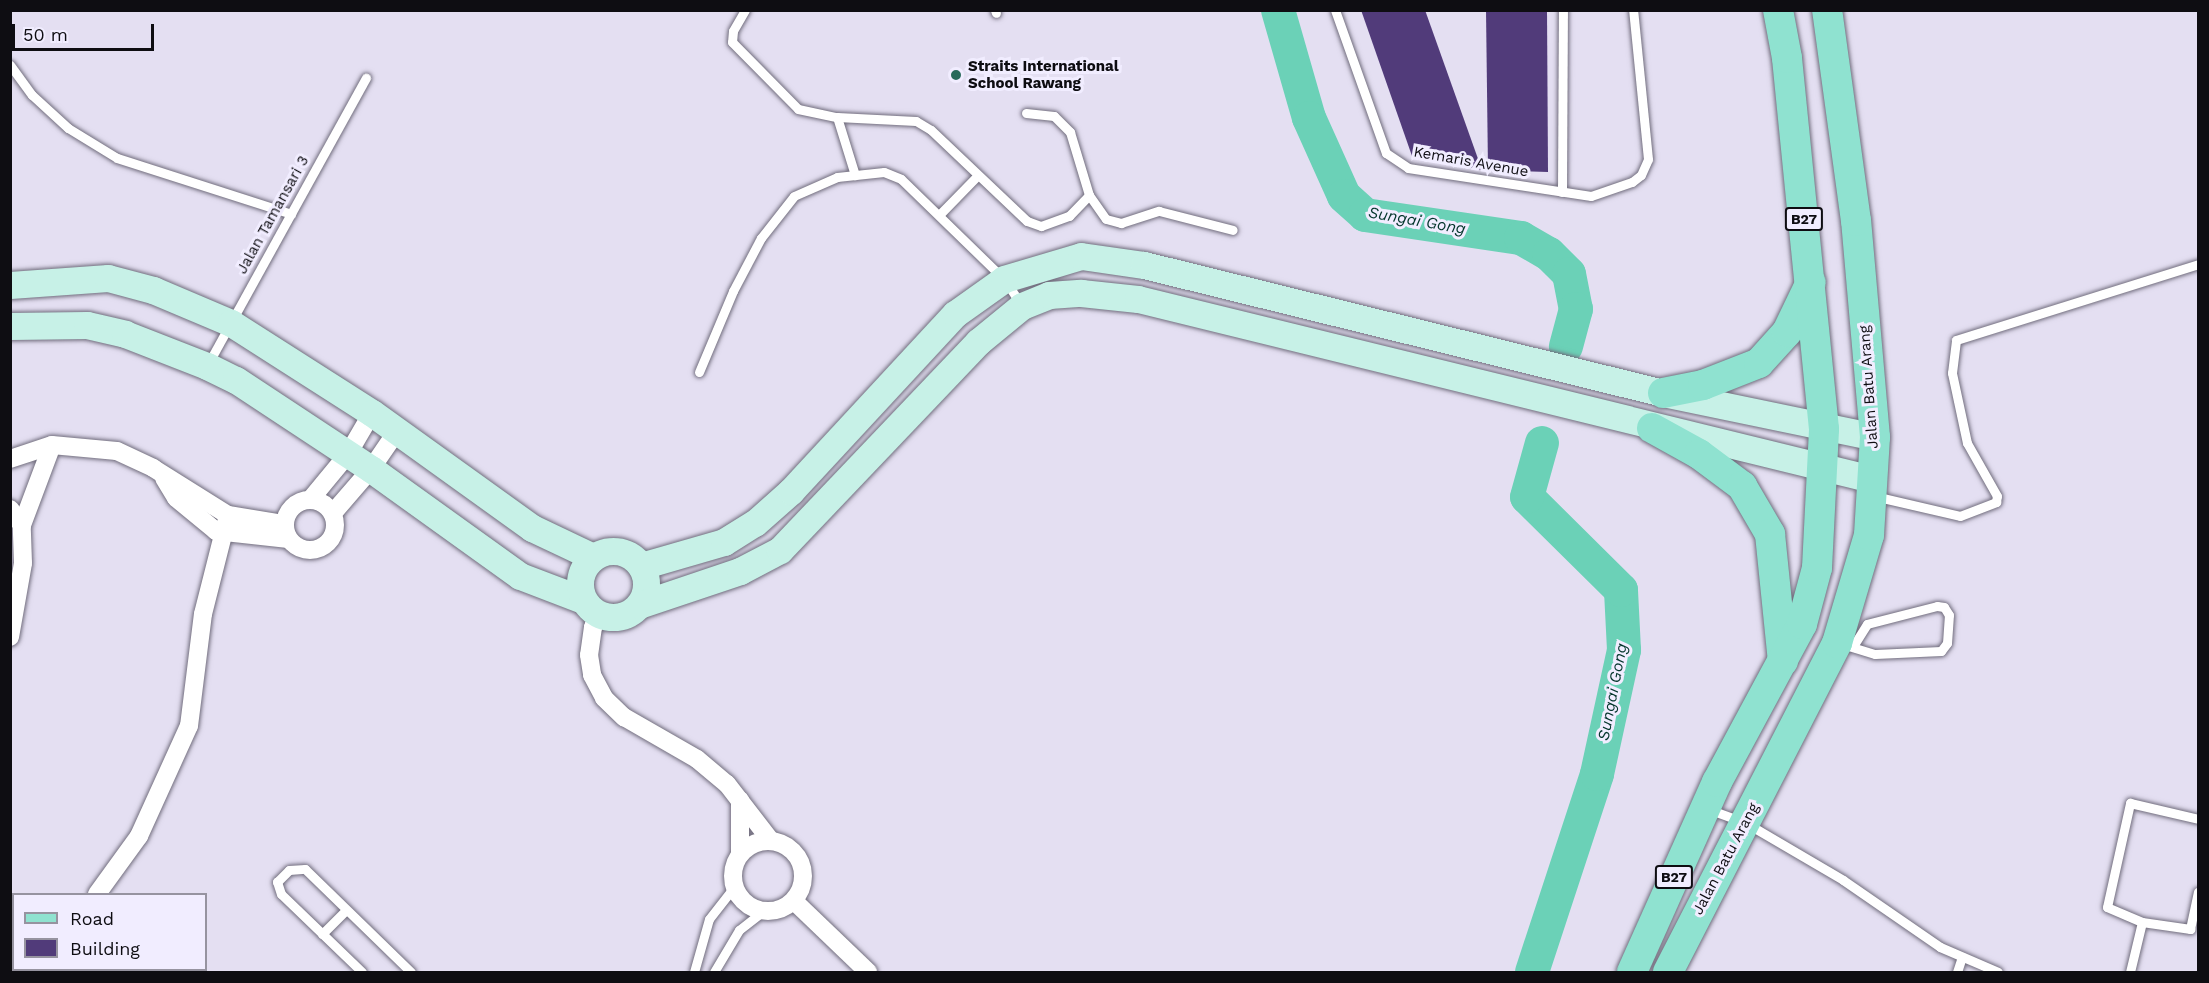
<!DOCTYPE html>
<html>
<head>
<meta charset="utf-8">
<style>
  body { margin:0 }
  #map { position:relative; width:2209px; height:983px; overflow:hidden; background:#e4dff2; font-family:"Work Sans",sans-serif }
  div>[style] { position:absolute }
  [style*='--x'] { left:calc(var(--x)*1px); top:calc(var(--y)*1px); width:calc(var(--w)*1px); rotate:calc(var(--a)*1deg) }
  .river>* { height:34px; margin:-17px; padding:0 17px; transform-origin:17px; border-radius:17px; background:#6bd1b7 }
  .building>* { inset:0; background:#513b7a }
  .roads { filter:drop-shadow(0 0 2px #716d7d) drop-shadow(0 0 2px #716d7d) }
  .lane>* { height:9px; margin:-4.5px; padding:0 4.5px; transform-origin:4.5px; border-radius:4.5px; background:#fff }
  .street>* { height:18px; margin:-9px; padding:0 9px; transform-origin:9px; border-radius:9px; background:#fff }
  .street>.ring { margin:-9px; padding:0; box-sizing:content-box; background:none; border:18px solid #fff; border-radius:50% }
  .secondary>* { height:27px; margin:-13.5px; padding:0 13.5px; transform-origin:13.5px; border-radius:13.5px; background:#c7f1e7 }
  .secondary>.ring { margin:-13.5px; padding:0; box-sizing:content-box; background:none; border:27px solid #c7f1e7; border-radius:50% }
  .primary>* { height:30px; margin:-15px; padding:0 15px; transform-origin:15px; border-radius:15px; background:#8fe2d0 }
  .dots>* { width:16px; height:16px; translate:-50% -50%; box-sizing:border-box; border:3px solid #f1edff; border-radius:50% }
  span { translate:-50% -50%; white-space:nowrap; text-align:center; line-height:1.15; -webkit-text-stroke:6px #f1edff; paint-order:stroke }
  .shield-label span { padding:2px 4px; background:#f1edff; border:2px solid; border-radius:4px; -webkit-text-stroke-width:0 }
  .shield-label { font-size:14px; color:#0e0d12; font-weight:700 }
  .poi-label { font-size:15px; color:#0e0d12; font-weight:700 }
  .left { translate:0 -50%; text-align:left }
  .street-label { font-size:15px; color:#0e0d12 }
  .water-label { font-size:16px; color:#03352b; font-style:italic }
  .frame { position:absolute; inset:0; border:12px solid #0e0d12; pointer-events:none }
  .legend { position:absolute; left:12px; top:893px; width:195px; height:78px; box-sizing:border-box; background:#f1edff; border:2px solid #9693a0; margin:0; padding:8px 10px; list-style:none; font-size:18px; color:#0e0d12 }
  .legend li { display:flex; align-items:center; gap:12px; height:30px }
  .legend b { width:30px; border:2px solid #9693a0 }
  .scale { position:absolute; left:12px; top:24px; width:142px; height:27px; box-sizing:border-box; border:3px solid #0e0d12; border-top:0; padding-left:8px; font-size:18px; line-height:21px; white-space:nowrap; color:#0e0d12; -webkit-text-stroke:4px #f1edff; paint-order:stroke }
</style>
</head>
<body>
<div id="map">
  <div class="river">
    <div style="--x:1278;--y:10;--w:112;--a:74"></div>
    <div style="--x:1309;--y:118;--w:85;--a:65.8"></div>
    <div style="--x:1344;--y:196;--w:28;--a:42"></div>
    <div style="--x:1365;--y:215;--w:158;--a:8.4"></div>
    <div style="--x:1521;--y:238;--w:32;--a:30"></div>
    <div style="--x:1549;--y:254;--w:28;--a:45"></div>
    <div style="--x:1569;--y:274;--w:36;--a:79"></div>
    <div style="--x:1576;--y:309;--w:39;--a:105"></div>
    <div style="--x:1532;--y:972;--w:208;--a:-71.8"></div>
    <div style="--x:1597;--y:774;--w:127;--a:-77.7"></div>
    <div style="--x:1624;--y:650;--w:60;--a:-92.9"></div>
    <div style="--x:1621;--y:590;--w:132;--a:-135.3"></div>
    <div style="--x:1527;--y:497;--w:56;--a:-74.5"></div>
  </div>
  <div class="building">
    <div style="clip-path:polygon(1361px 10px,1425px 10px,1482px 170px,1412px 156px)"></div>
    <div style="clip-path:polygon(1486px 10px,1547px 10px,1548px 172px,1488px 170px)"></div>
  </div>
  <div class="roads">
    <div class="lane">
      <div style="--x:745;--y:10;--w:24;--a:120"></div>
      <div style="--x:733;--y:31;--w:11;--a:95"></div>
      <div style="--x:732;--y:42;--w:94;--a:45.4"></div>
      <div style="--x:798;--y:109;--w:40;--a:12"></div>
      <div style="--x:837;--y:117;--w:79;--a:2.9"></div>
      <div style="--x:916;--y:121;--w:17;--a:31"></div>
      <div style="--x:931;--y:130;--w:132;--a:43.5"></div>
      <div style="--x:1027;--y:221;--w:15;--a:20"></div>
      <div style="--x:1041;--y:226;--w:30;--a:-20"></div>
      <div style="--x:1069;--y:216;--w:29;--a:-46"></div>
      <div style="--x:995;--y:10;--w:3;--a:72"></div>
      <div style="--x:1335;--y:10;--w:152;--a:70.4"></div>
      <div style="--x:1386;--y:153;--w:27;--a:34"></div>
      <div style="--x:1408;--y:168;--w:185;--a:8.7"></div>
      <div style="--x:1591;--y:196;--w:43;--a:-18.9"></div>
      <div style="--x:1632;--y:182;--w:11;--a:-38"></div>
      <div style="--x:1641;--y:175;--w:17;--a:-66"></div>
      <div style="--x:1648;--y:159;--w:150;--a:-95.7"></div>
      <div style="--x:10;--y:65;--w:37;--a:54"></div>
      <div style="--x:32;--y:95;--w:49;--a:42.5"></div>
      <div style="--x:68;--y:128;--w:57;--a:31.5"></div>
      <div style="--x:117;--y:158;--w:183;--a:17.8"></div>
      <div style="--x:1026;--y:113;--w:28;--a:6"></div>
      <div style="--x:1054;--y:116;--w:23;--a:45"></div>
      <div style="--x:1070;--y:132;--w:66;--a:73.2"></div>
      <div style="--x:1089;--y:195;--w:29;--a:55"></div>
      <div style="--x:1106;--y:219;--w:16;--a:15"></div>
      <div style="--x:1121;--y:223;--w:40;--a:-18"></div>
      <div style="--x:1159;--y:211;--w:76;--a:14.4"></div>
      <div style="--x:837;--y:117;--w:61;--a:72.8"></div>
      <div style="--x:1562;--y:192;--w:182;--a:-89.7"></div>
      <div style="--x:940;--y:214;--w:54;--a:-45.7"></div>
      <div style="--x:208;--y:364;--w:327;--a:-61.1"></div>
      <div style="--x:699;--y:372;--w:88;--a:-67.2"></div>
      <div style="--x:733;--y:291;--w:60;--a:-62.2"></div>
      <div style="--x:761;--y:238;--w:53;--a:-51.8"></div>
      <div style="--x:794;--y:196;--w:47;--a:-23.8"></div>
      <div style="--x:837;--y:177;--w:47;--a:-6.1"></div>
      <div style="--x:884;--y:172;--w:18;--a:22"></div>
      <div style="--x:901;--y:179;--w:144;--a:44.2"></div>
      <div style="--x:1004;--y:279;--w:30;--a:56"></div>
      <div style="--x:1874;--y:496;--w:88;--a:13.1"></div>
      <div style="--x:1960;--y:516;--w:39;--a:-21"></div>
      <div style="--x:1996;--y:502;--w:6;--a:-81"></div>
      <div style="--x:1997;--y:496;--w:61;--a:-119.5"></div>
      <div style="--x:1967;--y:443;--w:72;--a:-102.1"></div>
      <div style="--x:1952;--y:373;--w:33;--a:-83"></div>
      <div style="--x:1956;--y:340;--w:254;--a:-17.4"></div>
      <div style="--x:1842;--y:644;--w:34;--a:17"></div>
      <div style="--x:1875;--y:654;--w:66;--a:-2.6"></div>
      <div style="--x:1941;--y:651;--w:10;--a:-53"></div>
      <div style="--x:1947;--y:643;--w:28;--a:-86"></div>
      <div style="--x:1949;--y:615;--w:9;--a:-122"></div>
      <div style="--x:1944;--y:607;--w:7;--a:-172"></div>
      <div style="--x:1937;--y:606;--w:72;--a:165.6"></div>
      <div style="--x:1867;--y:624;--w:25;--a:122"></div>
      <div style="--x:1708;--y:809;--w:40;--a:20.2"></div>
      <div style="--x:1746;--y:823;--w:113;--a:30.4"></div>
      <div style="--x:1843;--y:880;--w:118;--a:34.6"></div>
      <div style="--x:1940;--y:947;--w:63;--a:23.3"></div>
      <div style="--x:2142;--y:922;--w:38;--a:-157"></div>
      <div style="--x:2107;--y:907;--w:107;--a:-77.5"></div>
      <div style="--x:2130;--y:803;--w:70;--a:13.2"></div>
      <div style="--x:322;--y:934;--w:34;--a:-45"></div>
      <div style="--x:362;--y:972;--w:112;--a:-136.1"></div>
      <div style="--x:281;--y:894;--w:13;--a:-108"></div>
      <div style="--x:277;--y:882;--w:17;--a:-45"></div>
      <div style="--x:289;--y:870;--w:16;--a:-4"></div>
      <div style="--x:305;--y:869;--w:148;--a:44.2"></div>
      <div style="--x:694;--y:972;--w:55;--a:-74.2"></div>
      <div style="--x:709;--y:919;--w:41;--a:-52"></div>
      <div style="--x:714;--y:972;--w:49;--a:-59.2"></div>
      <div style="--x:739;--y:930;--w:31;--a:-38"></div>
      <div style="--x:1957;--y:972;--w:16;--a:-72"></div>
      <div style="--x:2130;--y:972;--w:51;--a:-76.5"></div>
      <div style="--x:2142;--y:922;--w:49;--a:8.3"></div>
      <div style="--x:2190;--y:929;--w:38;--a:-78"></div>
    </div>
    <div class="street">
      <div style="--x:10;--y:459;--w:44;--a:-18.4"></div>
      <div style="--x:52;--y:445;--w:65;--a:5.3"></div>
      <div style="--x:117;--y:451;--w:40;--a:25"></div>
      <div style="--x:153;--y:468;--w:89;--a:32.1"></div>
      <div style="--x:228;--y:515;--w:57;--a:9.1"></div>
      <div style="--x:164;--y:478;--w:23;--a:59"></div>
      <div style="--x:176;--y:498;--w:52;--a:39.5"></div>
      <div style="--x:216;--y:531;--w:73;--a:6.3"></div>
      <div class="ring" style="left:285px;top:500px;width:32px;height:32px"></div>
      <div style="--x:310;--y:500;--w:60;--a:-50.4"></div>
      <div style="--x:348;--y:454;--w:48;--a:-59.7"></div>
      <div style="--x:10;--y:509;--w:20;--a:53"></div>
      <div style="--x:333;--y:513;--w:58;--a:-49.2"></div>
      <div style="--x:371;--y:469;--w:46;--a:-55.6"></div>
      <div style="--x:600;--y:615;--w:14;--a:120"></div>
      <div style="--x:593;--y:627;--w:28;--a:98"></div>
      <div style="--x:589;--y:655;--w:20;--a:81"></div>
      <div style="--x:592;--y:675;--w:26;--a:62"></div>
      <div style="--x:604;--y:698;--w:28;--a:44"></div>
      <div style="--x:624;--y:717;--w:84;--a:29.9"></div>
      <div style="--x:697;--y:759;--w:39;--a:40"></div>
      <div style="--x:727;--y:784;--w:72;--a:52.3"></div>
      <div style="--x:10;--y:637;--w:75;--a:-80"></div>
      <div style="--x:23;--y:563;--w:38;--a:-92"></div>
      <div style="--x:22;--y:525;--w:85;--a:-69.4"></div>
      <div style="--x:740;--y:800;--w:54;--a:90"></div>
      <div class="ring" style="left:733px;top:841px;width:52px;height:52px"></div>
      <div style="--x:97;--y:894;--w:72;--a:-54.1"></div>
      <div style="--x:139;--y:836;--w:121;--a:-65.6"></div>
      <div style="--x:189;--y:726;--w:113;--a:-82.9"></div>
      <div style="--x:203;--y:614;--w:102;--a:-75.8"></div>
      <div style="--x:794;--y:901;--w:103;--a:43.8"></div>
      <div style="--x:10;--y:957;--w:4;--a:0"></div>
    </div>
    <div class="secondary">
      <div style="--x:10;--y:285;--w:98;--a:-4.1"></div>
      <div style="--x:108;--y:278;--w:47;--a:14.9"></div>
      <div style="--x:153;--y:290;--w:85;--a:22.9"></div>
      <div style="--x:231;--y:323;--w:167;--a:32.6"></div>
      <div style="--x:372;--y:413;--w:197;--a:35.7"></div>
      <div style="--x:532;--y:528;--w:68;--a:25.4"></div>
      <div style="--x:10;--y:326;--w:77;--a:-0.7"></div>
      <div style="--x:87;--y:325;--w:39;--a:13"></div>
      <div style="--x:125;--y:334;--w:88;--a:21.3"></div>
      <div style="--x:207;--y:366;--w:32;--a:26"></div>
      <div style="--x:236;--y:380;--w:162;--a:33.4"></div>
      <div style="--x:371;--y:469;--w:183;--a:35.7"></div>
      <div style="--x:520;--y:576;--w:67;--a:20.9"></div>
      <div class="ring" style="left:580px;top:551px;width:39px;height:39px"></div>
      <div style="--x:641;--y:566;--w:86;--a:-16.1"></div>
      <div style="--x:724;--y:542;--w:36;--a:-32"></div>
      <div style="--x:755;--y:523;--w:48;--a:-41.6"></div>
      <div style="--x:791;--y:491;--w:241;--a:-47.2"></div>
      <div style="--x:955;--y:314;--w:60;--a:-35.5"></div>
      <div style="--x:1004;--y:279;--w:80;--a:-16.6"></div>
      <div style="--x:1081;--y:256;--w:64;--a:8.1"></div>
      <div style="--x:1144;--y:265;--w:535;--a:13.85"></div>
      <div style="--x:1663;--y:393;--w:217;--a:11.7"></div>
      <div style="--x:639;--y:605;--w:107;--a:-18.6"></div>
      <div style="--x:740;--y:571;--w:45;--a:-27.7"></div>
      <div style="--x:780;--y:550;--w:287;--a:-46.4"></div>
      <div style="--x:978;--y:342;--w:57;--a:-39.3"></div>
      <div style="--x:1022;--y:306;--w:29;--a:-22"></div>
      <div style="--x:1049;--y:295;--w:32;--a:-4"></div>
      <div style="--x:1081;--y:293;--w:57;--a:6"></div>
      <div style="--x:1138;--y:299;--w:756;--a:13.78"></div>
    </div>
    <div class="primary">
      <div style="--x:1663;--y:393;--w:41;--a:-11.3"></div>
      <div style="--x:1703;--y:385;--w:60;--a:-21.4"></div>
      <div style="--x:1759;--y:363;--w:42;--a:-47.9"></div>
      <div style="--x:1787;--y:332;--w:55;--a:-64.4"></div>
      <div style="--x:1652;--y:428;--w:54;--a:29"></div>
      <div style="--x:1699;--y:454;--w:54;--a:36.7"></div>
      <div style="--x:1742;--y:486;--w:56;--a:59.7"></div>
      <div style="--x:1770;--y:534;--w:128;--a:84.2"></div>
      <div style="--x:1632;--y:972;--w:208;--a:-65.9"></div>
      <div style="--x:1717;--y:782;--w:179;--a:-61.7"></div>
      <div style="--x:1802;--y:624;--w:58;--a:-75"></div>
      <div style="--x:1817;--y:568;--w:139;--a:-87.1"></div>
      <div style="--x:1824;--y:429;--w:373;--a:-95.7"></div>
      <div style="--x:1787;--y:58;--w:49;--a:-100.6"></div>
      <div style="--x:1668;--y:972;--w:370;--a:-62.8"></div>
      <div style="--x:1837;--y:643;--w:113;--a:-73.5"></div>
      <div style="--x:1869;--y:535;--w:98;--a:-86.5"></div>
      <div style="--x:1875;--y:437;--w:217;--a:-95"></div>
      <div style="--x:1856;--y:221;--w:213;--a:-97.8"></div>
    </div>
  </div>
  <div class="dots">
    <div style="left:956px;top:75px;background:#27695a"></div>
  </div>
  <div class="shield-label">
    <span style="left:1804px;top:219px">B27</span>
    <span style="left:1674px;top:877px">B27</span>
  </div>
  <div class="poi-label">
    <span class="left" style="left:968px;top:75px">Straits International<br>School Rawang</span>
  </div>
  <div class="street-label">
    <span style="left:1471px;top:162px;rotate:10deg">Kemaris Avenue</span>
    <span style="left:273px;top:215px;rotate:-61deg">Jalan Tamansari 3</span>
    <span style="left:1869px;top:387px;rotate:-94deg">Jalan Batu Arang</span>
    <span style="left:1726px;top:859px;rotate:-62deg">Jalan Batu Arang</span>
  </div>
  <div class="water-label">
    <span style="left:1417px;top:221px;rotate:10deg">Sungai Gong</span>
    <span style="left:1613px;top:692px;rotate:-79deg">Sungai Gong</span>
  </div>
  <div class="frame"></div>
  <ul class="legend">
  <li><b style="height:8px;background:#8fe2d0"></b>Road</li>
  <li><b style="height:16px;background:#513b7a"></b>Building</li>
  </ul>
  <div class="scale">50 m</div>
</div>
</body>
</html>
